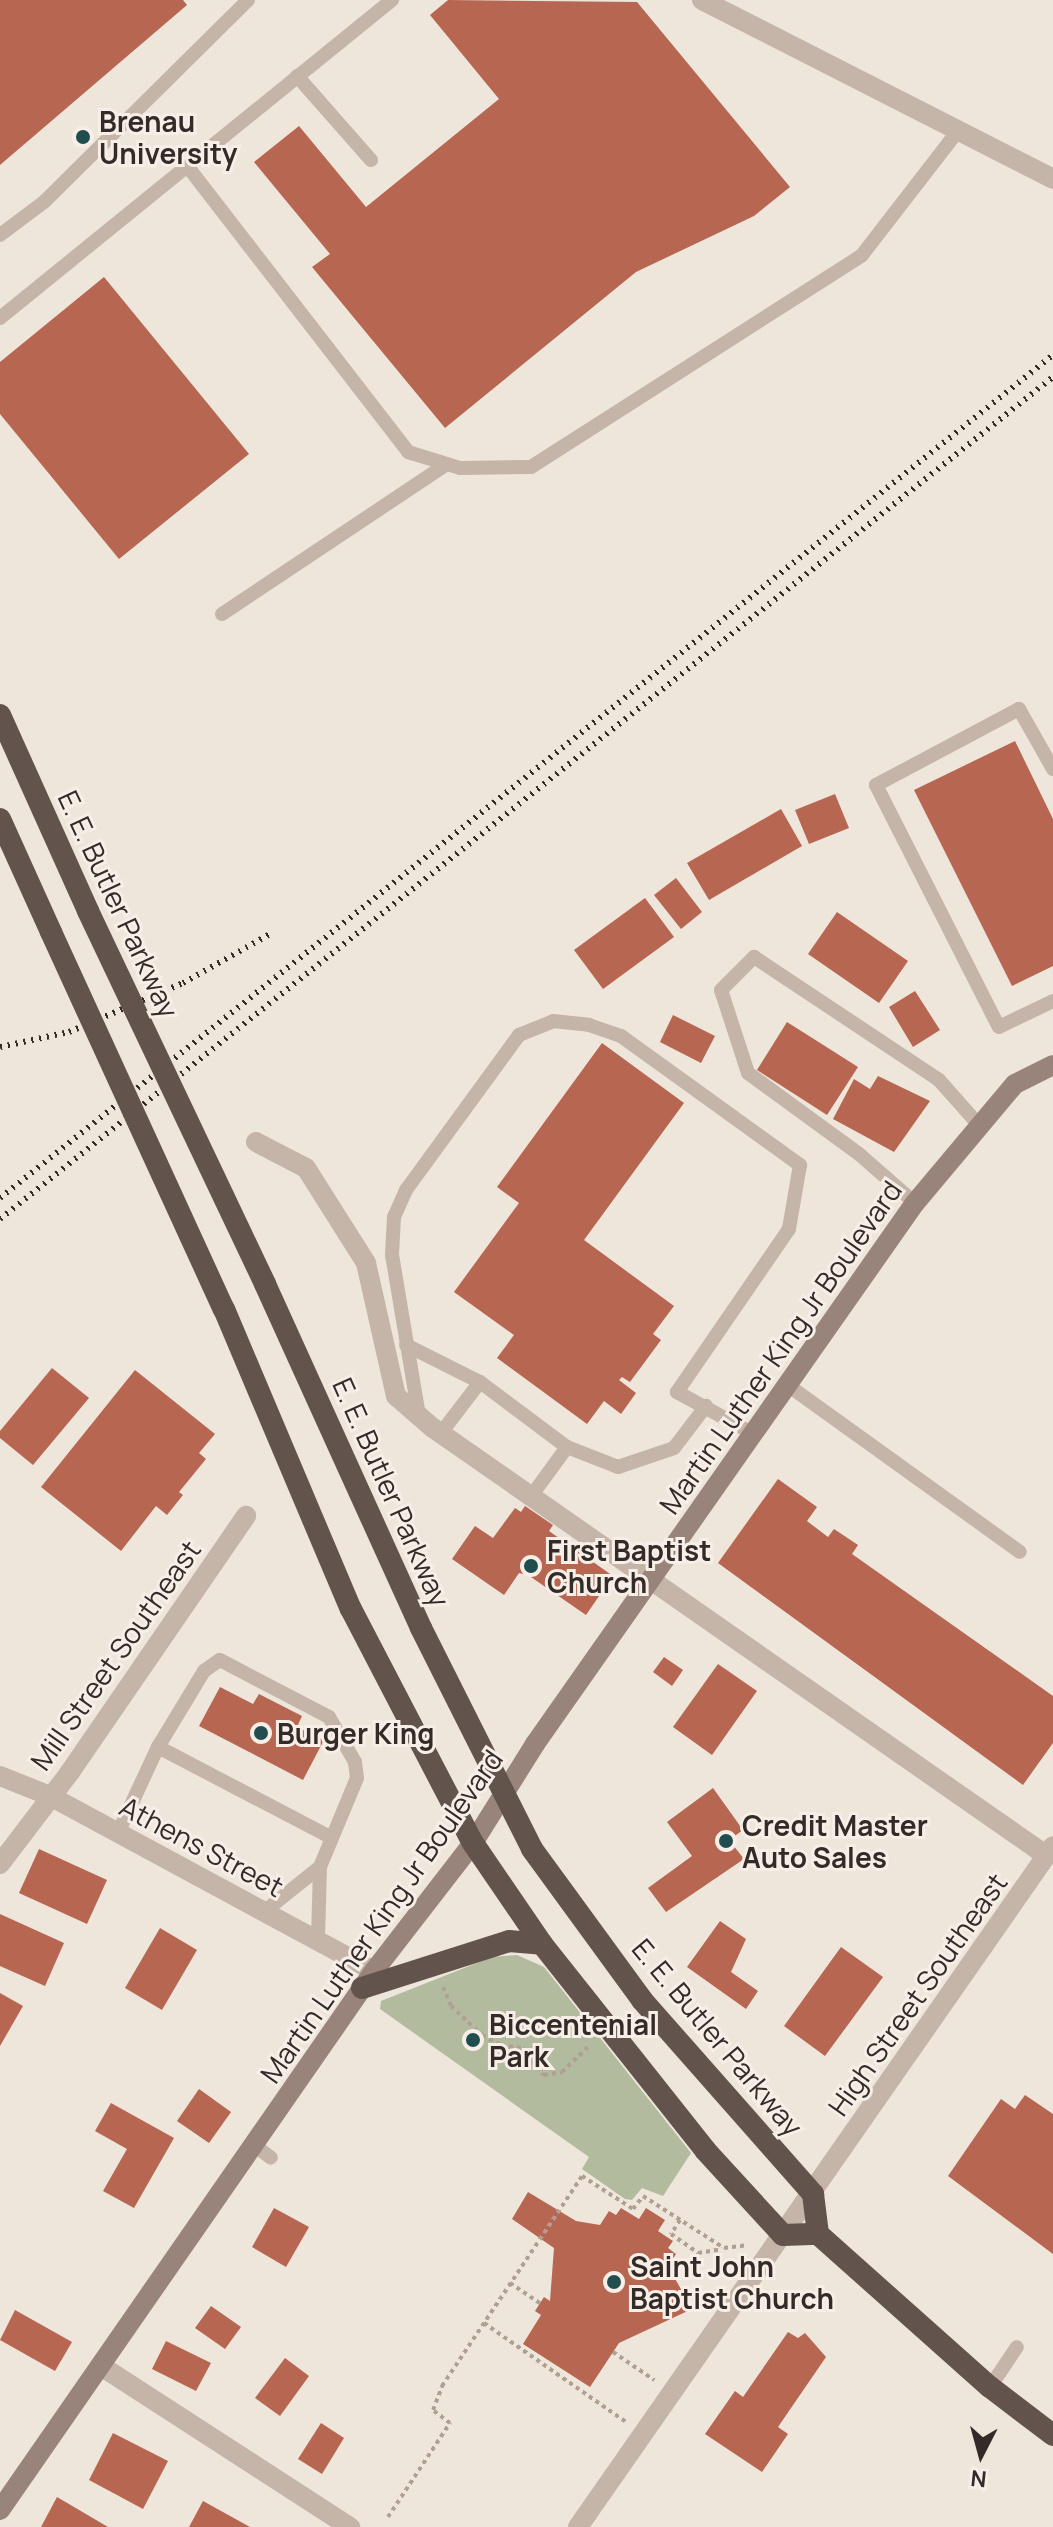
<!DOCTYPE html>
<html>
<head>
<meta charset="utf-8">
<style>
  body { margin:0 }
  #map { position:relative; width:1053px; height:2527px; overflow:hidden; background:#eee5db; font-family:Manrope,sans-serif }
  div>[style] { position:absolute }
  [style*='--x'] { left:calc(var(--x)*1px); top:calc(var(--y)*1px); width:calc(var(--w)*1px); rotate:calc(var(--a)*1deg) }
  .green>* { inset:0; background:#b2bb9d }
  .building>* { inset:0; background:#b76651 }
  .path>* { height:4px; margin-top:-2px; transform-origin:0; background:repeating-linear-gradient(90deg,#b09f93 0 4px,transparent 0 8px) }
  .service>* { height:14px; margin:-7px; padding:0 7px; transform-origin:7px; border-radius:7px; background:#c5b5a9 }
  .minor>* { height:20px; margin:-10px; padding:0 10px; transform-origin:10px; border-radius:10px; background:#c5b5a9 }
  .secondary>* { height:20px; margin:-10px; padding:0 10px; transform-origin:10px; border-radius:10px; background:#98847a }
  .trunk>* { height:22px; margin:-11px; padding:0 11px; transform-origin:11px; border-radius:11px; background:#62544d }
  .rail>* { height:6px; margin-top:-3px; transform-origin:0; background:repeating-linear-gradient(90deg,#332b28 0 2px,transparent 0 8px) }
  .trunk-bridge>* { height:22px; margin:-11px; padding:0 11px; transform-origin:11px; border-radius:11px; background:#62544d }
  .dots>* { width:22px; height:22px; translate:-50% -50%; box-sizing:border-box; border:4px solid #f7efe7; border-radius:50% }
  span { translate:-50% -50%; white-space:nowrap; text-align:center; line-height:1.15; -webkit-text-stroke:6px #f7efe7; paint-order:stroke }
  .poi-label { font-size:28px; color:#332b28; font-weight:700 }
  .left { translate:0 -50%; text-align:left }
  .street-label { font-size:28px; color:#332b28 }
  .north { position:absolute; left:941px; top:2415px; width:80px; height:80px; -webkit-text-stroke:6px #f7efe7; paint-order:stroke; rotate:186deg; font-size:22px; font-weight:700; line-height:32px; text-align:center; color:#332b28 }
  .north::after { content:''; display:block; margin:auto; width:28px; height:36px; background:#332b28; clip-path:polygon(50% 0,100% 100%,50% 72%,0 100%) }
</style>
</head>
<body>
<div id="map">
  <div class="green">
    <div style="clip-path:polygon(517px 1955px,544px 1967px,691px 2153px,663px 2196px,642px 2188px,632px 2200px,625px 2199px,582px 2169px,589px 2157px,380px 2009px,381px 2001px,492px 1957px)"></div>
  </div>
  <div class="building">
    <div style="clip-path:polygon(0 0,183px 0,187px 5px,0 165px)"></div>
    <div style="clip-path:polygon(448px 0,637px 2px,790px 187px,754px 216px,636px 272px,445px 428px,312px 267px,330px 254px,254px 162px,299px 126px,366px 207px,499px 99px,430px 15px)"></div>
    <div style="clip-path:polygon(104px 277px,249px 454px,119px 559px,0 414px,0 362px)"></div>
    <div style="clip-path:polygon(1015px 741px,1053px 819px,1053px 966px,1012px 986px,914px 790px)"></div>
    <div style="clip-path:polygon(835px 794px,849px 828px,809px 844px,795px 810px)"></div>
    <div style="clip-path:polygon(781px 809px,802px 846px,709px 900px,687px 863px)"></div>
    <div style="clip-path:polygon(676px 878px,702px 912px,681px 929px,654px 895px)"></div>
    <div style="clip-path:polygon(645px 898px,674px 937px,603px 989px,574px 950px)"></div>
    <div style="clip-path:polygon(837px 912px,908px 961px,879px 1003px,808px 954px)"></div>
    <div style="clip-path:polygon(915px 991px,940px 1030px,913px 1047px,889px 1007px)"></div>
    <div style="clip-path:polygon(673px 1015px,715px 1036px,701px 1063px,660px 1042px)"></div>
    <div style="clip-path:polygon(787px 1022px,858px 1067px,827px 1115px,757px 1070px)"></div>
    <div style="clip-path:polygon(602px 1043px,684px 1103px,584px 1240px,674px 1306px,653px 1334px,661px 1340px,630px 1382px,622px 1377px,619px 1380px,636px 1393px,621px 1414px,604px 1401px,587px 1424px,497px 1358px,514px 1335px,454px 1292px,519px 1203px,497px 1187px)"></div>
    <div style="clip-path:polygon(878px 1076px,930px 1101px,894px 1152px,833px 1119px,854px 1079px,870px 1089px)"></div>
    <div style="clip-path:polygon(52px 1368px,89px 1398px,33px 1465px,0 1438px,0 1431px)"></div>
    <div style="clip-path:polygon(135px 1370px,215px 1434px,199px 1453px,206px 1459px,179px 1492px,183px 1495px,167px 1515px,156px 1506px,121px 1551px,41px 1487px)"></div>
    <div style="clip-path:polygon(778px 1479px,817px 1507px,807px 1521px,828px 1537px,834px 1529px,858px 1545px,852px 1554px,1053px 1696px,1053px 1743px,1023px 1785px,718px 1563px)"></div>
    <div style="clip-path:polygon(525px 1506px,553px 1525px,549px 1531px,613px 1576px,586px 1615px,528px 1575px,519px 1573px,504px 1595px,452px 1559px,475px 1526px,493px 1538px,515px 1508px,521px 1512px)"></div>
    <div style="clip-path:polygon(664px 1657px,683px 1670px,672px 1686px,653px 1672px)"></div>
    <div style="clip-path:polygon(718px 1664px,757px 1691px,712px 1755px,673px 1727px)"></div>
    <div style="clip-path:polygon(220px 1687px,253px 1704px,259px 1694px,302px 1716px,297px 1727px,324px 1740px,303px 1780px,199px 1726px)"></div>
    <div style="clip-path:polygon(713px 1788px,743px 1830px,729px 1840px,744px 1859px,666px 1912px,648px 1888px,692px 1856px,667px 1822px)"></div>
    <div style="clip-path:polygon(39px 1849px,107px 1880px,87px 1924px,19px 1893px)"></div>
    <div style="clip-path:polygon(0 1914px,64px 1943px,45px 1986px,0 1966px)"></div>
    <div style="clip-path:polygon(720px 1921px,746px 1939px,731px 1972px,758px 1991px,746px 2009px,687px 1967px)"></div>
    <div style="clip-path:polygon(160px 1928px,197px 1950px,162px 2010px,125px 1988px)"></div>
    <div style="clip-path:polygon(841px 1947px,883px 1977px,825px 2056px,784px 2026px)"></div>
    <div style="clip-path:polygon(0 1993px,23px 2006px,0 2046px)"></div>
    <div style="clip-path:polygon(199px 2089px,231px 2112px,209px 2143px,177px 2121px)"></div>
    <div style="clip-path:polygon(1025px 2095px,1053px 2114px,1053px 2254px,948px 2176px,1001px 2099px,1015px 2109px)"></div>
    <div style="clip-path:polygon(111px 2103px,174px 2138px,134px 2208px,103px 2191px,127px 2149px,95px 2131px)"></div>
    <div style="clip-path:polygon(528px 2192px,576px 2221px,600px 2225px,609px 2211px,616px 2215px,621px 2208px,639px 2219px,646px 2208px,665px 2220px,658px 2231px,673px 2241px,668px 2248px,676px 2254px,668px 2266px,692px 2309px,619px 2343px,590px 2387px,523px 2344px,541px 2315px,535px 2311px,544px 2297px,550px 2301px,554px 2248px,512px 2219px)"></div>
    <div style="clip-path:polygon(274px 2208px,309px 2227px,286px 2267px,252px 2247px)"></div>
    <div style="clip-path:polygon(211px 2306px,241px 2327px,225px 2349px,195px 2328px)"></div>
    <div style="clip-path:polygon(15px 2310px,72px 2342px,55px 2371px,0 2340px)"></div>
    <div style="clip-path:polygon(788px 2332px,798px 2338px,805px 2333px,826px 2357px,778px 2427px,788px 2434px,762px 2472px,705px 2434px,735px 2391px,743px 2397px)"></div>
    <div style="clip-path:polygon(166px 2341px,211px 2363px,196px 2391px,152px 2369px)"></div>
    <div style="clip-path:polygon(285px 2358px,309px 2376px,280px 2416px,255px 2398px)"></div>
    <div style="clip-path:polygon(321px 2423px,344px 2438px,322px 2474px,298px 2459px)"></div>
    <div style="clip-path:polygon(113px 2433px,168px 2461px,143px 2509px,89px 2480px)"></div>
    <div style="clip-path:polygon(57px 2497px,108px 2527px,41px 2527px)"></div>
    <div style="clip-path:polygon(203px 2501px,250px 2527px,189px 2527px)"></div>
  </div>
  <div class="path">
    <div style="--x:443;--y:1987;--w:21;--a:67"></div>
    <div style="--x:451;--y:2006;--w:42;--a:43.1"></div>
    <div style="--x:482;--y:2035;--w:21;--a:28"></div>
    <div style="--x:501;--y:2045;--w:21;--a:8"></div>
    <div style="--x:522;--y:2048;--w:35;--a:51"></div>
    <div style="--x:544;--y:2075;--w:18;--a:-9"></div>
    <div style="--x:562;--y:2072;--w:37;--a:-44"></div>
    <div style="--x:680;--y:2220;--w:17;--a:123"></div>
    <div style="--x:671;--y:2234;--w:33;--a:35"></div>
    <div style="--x:698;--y:2253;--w:24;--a:-9"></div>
    <div style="--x:510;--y:2283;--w:36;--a:34"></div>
    <div style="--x:484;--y:2323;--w:173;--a:34.9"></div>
    <div style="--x:613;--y:2352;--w:50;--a:34.3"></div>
    <div style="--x:388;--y:2517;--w:113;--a:-56.6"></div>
    <div style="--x:450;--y:2423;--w:21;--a:-143"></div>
    <div style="--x:433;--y:2410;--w:26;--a:-69"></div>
    <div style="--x:442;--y:2386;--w:252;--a:-56.3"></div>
    <div style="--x:582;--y:2176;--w:61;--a:32.9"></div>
    <div style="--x:633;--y:2209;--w:16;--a:-52"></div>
    <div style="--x:643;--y:2196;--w:96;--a:32.7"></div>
    <div style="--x:724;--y:2248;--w:23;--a:-7"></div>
  </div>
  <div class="service">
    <div style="--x:297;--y:76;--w:112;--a:48.6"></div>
    <div style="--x:188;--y:167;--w:360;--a:52.3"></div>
    <div style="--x:408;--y:452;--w:54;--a:17.1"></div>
    <div style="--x:460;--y:468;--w:71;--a:-0.8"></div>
    <div style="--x:531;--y:467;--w:393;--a:-32.6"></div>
    <div style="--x:862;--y:255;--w:155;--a:-52.3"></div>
    <div style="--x:0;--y:235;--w:55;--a:-36.9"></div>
    <div style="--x:44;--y:202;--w:287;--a:-44.7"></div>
    <div style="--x:0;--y:318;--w:505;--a:-39.05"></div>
    <div style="--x:222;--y:614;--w:270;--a:-33.7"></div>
    <div style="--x:1053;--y:769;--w:69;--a:-119.5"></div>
    <div style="--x:1019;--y:709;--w:162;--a:152"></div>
    <div style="--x:876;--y:785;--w:271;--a:63.1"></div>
    <div style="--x:999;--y:1027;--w:60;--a:-25.7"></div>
    <div style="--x:915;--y:1203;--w:74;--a:-138.8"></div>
    <div style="--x:859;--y:1154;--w:137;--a:-143.9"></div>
    <div style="--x:748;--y:1073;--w:87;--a:-108"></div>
    <div style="--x:721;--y:990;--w:47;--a:-45"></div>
    <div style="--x:754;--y:957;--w:222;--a:33.6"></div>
    <div style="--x:939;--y:1080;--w:57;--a:48.5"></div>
    <div style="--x:406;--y:1345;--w:83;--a:26.6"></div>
    <div style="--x:480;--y:1382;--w:64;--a:127.4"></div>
    <div style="--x:480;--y:1382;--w:109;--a:36.8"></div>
    <div style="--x:567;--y:1447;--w:55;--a:21.4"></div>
    <div style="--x:618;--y:1467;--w:59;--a:-18.7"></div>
    <div style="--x:674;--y:1448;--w:53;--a:-52.7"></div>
    <div style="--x:789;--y:1386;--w:284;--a:35.7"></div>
    <div style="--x:419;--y:1416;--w:163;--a:-99.5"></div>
    <div style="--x:392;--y:1255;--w:38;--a:-87"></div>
    <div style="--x:394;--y:1217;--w:30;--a:-66"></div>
    <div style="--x:406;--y:1190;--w:192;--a:-53.9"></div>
    <div style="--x:519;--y:1035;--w:37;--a:-22"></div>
    <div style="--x:553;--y:1021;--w:36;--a:6"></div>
    <div style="--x:589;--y:1025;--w:34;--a:19"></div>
    <div style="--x:621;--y:1036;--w:221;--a:35.8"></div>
    <div style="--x:800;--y:1165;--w:65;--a:99.8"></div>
    <div style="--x:789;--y:1229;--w:198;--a:124.5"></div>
    <div style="--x:677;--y:1392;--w:85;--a:28.7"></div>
    <div style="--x:532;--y:1495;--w:59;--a:-53.9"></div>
    <div style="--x:158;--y:1747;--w:89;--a:-58.8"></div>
    <div style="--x:204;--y:1671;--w:19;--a:-35"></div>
    <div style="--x:220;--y:1660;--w:123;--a:27.6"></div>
    <div style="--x:329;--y:1717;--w:52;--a:60"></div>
    <div style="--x:355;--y:1762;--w:16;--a:83"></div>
    <div style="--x:357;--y:1778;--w:96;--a:112.6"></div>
    <div style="--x:320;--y:1867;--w:73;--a:91.6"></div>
    <div style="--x:118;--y:1833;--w:95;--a:-65.1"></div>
    <div style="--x:158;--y:1747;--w:194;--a:27.6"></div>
    <div style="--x:265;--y:1911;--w:70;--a:-38.7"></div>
    <div style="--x:254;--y:2145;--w:21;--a:37"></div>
    <div style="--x:990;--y:2387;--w:48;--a:-56"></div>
  </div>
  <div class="minor">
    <div style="--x:702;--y:0;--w:394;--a:27"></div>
    <div style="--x:256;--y:1142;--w:56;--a:27.5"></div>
    <div style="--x:306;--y:1168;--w:112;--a:57.7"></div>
    <div style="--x:366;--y:1263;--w:136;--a:77.3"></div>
    <div style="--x:396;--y:1396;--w:49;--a:40.9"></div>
    <div style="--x:433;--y:1428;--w:748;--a:34.88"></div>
    <div style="--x:0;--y:1776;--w:54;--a:21.8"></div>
    <div style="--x:50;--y:1796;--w:368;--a:28.4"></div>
    <div style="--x:0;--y:1864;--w:116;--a:-52.7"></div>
    <div style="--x:70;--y:1772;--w:311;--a:-55.5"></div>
    <div style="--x:101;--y:2366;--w:297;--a:32.9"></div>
    <div style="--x:578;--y:2527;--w:830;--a:-55.1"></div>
  </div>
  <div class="secondary">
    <div style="--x:0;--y:2510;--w:656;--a:-55.24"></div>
    <div style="--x:374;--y:1971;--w:162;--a:-52.3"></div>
    <div style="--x:473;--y:1843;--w:117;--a:-57.9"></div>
    <div style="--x:535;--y:1744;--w:661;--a:-54.92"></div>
    <div style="--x:915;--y:1203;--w:155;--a:-50"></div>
    <div style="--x:1015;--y:1084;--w:42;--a:-26.6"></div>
  </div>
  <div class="trunk">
    <div style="--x:0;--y:715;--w:215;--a:65.8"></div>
    <div style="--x:0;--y:819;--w:124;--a:65.7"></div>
    <div style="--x:265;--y:1284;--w:378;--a:65.6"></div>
    <div style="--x:421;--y:1628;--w:247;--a:63.3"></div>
    <div style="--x:532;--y:1849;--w:187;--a:53.9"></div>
    <div style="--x:642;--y:2000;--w:259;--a:48.6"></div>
    <div style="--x:813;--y:2194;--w:40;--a:82.9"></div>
    <div style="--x:818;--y:2234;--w:230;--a:41.7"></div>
    <div style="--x:990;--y:2387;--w:79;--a:37.3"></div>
    <div style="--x:224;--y:1309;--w:326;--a:67.1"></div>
    <div style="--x:351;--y:1609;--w:264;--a:62.5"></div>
    <div style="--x:473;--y:1843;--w:122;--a:55.7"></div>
    <div style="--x:542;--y:1944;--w:263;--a:51.6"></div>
    <div style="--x:705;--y:2150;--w:115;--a:47.5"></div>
    <div style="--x:783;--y:2235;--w:35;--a:-2"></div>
    <div style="--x:362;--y:1988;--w:154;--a:-17.7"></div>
    <div style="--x:509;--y:1941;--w:33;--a:5"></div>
  </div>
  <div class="rail">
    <div style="--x:0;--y:1047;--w:71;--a:-12.3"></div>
    <div style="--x:69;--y:1032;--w:124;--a:-23.3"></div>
    <div style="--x:183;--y:983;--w:100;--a:-29.4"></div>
    <div style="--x:0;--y:1198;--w:1349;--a:-38.68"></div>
    <div style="--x:0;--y:1219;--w:1348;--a:-38.65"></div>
  </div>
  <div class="trunk-bridge">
    <div style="--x:88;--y:911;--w:413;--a:64.6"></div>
    <div style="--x:51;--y:932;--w:415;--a:65.4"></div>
  </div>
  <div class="dots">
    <div style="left:83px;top:137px;background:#224d4f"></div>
    <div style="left:531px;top:1566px;background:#224d4f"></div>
    <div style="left:261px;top:1733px;background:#224d4f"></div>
    <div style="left:726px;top:1841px;background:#224d4f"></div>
    <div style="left:473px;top:2040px;background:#224d4f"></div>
    <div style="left:614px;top:2282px;background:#224d4f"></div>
  </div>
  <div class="poi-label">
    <span class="left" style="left:99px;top:137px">Brenau<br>University</span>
    <span class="left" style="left:547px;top:1566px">First Baptist<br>Church</span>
    <span class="left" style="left:277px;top:1733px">Burger King</span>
    <span class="left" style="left:742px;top:1841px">Credit Master<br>Auto Sales</span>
    <span class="left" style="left:489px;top:2040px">Biccentenial<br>Park</span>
    <span class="left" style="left:630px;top:2282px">Saint John<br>Baptist Church</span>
  </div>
  <div class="street-label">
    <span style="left:119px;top:904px;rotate:65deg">E. E. Butler Parkway</span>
    <span style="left:780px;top:1347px;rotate:-55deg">Martin Luther King Jr Boulevard</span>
    <span style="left:392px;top:1492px;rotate:66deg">E. E. Butler Parkway</span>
    <span style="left:115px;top:1655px;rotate:-55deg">Mill Street Southeast</span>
    <span style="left:202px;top:1846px;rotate:28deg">Athens Street</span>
    <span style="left:381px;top:1916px;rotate:-55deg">Martin Luther King Jr Boulevard</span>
    <span style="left:917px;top:1994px;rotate:-55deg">High Street Southeast</span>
    <span style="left:718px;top:2037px;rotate:50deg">E. E. Butler Parkway</span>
  </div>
  <div class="north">N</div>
</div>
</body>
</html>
